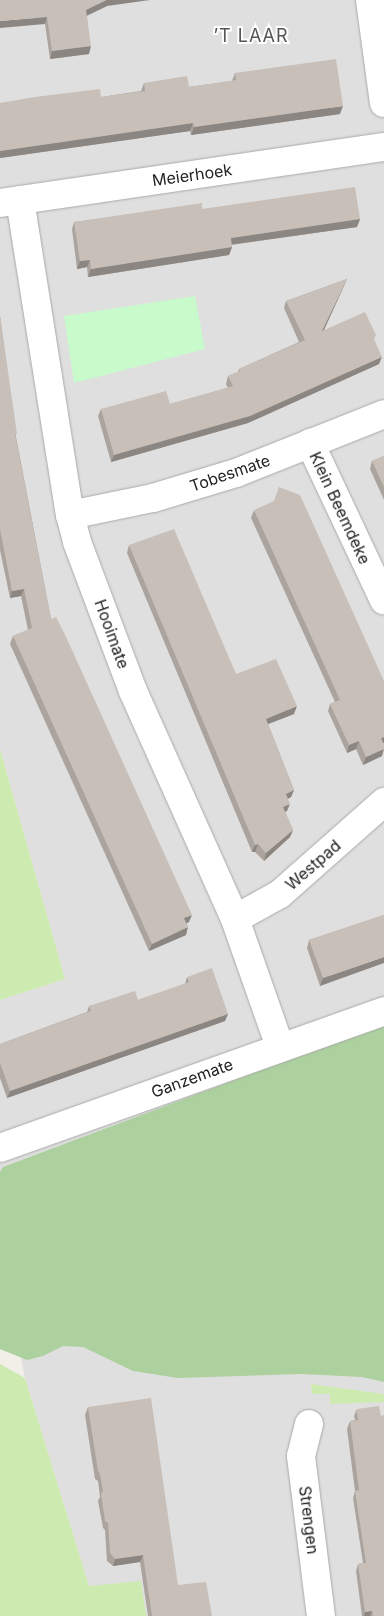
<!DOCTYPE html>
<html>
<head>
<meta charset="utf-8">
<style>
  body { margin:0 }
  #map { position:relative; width:384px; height:1616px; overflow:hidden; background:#f2efe9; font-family:Inter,sans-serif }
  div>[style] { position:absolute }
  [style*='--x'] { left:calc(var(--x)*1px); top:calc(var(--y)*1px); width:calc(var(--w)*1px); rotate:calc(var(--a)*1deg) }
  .residential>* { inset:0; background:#e0dfdf }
  .grass>* { inset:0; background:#cdebb0 }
  .forest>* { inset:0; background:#add19e }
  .park>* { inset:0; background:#c8facc }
  .roads { filter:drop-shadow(0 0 1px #a9a9a9) drop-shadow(0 0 1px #a9a9a9) }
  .minor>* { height:28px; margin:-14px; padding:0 14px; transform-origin:14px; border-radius:14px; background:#fff }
  .wall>* { inset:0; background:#aba49e }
  .shaded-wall>* { inset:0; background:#8b8681 }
  .building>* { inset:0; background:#c7bfb8 }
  span { translate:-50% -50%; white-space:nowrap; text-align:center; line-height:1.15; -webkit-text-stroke:4px #fff; paint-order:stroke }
  .street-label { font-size:16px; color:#222 }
  .neighbourhood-label { font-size:18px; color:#555; letter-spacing:1px }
</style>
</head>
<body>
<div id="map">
  <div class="residential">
    <div style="clip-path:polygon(0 0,384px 0,384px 1616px,112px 1616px,89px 1586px,25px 1378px,0 1254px,0 1000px,65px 979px,0 749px)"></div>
  </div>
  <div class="grass">
    <div style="clip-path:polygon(0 749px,65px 979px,0 1000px)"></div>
    <div style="clip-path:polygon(0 1364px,25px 1378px,89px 1586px,141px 1581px,146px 1616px,0 1616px)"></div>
    <div style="clip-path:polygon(311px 1384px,384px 1394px,384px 1402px,330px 1404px,330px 1394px,312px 1394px)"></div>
  </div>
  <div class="forest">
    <div style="clip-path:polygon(384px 1024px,384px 1382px,362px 1377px,301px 1374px,178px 1378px,133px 1371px,83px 1347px,63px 1346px,43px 1356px,27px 1360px,0 1349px,0 1172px,3px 1167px)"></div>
  </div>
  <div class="park">
    <div style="clip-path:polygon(195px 296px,205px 349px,74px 383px,64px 316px)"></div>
  </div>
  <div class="roads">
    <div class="minor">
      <div style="--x:370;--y:0;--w:104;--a:82.3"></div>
      <div style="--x:20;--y:200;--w:319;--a:81"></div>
      <div style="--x:70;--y:515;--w:28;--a:75"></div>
      <div style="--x:77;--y:542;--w:159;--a:69.4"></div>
      <div style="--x:133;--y:691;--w:250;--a:65.9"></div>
      <div style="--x:235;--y:919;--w:136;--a:70.6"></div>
      <div style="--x:0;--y:203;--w:388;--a:-8.3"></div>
      <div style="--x:310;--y:443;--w:174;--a:64.8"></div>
      <div style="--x:70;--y:515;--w:85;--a:-11.6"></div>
      <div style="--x:153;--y:498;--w:87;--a:-16.8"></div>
      <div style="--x:236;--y:473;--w:159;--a:-21.7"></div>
      <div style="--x:235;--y:919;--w:51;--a:-29.1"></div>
      <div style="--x:280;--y:894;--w:139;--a:-41.5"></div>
      <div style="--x:0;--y:1148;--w:408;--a:-19.6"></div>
      <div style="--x:309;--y:1424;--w:33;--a:104"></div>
      <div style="--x:301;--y:1456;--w:161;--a:82.9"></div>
    </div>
  </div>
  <div class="wall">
    <div style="clip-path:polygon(0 0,107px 6px,87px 16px,89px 54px,50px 59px,45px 24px)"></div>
    <div style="clip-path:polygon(235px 73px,340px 114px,191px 135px,190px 131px,0 158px,0 103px,101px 97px,141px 91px,144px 83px,189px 87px,232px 81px)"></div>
    <div style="clip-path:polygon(202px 209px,360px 219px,357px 227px,231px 245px,232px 247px,229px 255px,88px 277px,87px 267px,77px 269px,72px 229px,74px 222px)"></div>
    <div style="clip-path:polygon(347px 279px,323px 331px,374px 339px,379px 364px,248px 423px,111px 462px,98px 416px,101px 409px,170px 404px,228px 388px,226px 384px,228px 376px,238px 372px,239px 369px,299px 342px,284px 308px,286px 301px)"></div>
    <div style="clip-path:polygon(0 316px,16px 437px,51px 619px,189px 922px,187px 923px,186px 935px,149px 951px,10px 644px,13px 636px,28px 630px,21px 596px,10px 598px,0 550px)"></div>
    <div style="clip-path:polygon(384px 456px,384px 500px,370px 469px,372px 461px)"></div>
    <div style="clip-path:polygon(254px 510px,383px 743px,382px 756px,363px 765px,356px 749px,347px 753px,328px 711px,330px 704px,335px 702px,251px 518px)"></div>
    <div style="clip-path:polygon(129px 545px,236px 674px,294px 714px,268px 724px,294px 790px,291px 797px,288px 799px,287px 811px,285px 812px,293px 830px,290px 837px,264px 861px,255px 852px,252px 852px,127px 553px)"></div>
    <div style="clip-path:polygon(384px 915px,320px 986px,307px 948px,309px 940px)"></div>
    <div style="clip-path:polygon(187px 977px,228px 1014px,225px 1021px,7px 1098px,0 1078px,0 1044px,87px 1012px,89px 1006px,138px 1000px,185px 984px)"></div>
    <div style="clip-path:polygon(88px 1407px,178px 1585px,212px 1616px,148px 1616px,140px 1562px,113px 1566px,107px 1561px,105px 1530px,103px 1528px,98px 1501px,100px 1497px,98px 1481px,95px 1479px,85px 1415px)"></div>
    <div style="clip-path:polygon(357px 1409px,384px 1616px,362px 1616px,356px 1571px,358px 1564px,363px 1563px,353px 1498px,355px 1491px,347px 1429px,350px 1421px,355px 1420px,354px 1416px)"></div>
  </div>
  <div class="shaded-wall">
    <div style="clip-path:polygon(106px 0,150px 0,107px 6px,83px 17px,86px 10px)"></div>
    <div style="clip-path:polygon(47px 17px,45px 24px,0 28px,0 21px)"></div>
    <div style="clip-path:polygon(91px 46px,89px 54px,50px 59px,52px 51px)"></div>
    <div style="clip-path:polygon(343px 106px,340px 114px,191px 135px,194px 127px)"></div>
    <div style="clip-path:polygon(193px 123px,190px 131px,0 158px,0 151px)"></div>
    <div style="clip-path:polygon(360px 219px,357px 227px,228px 245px,231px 238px)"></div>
    <div style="clip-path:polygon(232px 247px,229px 255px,88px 277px,91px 269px)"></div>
    <div style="clip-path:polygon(90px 260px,87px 267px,77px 269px,80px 261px)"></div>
    <div style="clip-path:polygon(347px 279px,344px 286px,320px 339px,322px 331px)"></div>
    <div style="clip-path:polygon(382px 357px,379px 364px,248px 423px,111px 462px,114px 455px)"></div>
    <div style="clip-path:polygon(24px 589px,21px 596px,10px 598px,12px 591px)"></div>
    <div style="clip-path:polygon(297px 706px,294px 714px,263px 726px,266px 719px)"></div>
    <div style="clip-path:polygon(384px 737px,384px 743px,378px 746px,381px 738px)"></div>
    <div style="clip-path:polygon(359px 741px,356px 749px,347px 753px,349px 745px)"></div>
    <div style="clip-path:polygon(384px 749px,382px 756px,363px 765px,366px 757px)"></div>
    <div style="clip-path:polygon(294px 790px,291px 797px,283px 801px,286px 794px)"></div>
    <div style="clip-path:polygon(290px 804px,287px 811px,280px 814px,283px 807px)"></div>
    <div style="clip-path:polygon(293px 830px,290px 837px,264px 861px,266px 853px)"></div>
    <div style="clip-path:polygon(258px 844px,255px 852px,252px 852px,255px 845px)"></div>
    <div style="clip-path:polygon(192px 915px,189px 922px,182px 925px,184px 918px)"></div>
    <div style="clip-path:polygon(188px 927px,186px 935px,149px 951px,152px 944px)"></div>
    <div style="clip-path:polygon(384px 957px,384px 963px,320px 986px,323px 978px)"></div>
    <div style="clip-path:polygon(228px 1014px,225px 1021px,7px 1098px,10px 1091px)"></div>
    <div style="clip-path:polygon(143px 1555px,140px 1562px,113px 1566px,115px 1559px)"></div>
    <div style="clip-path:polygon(372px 1611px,370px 1616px,364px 1616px,365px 1612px)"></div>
  </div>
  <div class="building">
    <div style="clip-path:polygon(0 0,106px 0,86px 10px,91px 46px,52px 51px,47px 17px,0 21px)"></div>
    <div style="clip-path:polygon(336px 59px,343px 106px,194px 127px,193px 123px,0 151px,0 103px,35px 97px,100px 89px,101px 97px,145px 91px,144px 83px,187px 76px,189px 87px,236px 80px,235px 73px)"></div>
    <div style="clip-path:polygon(355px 187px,360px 219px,231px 238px,232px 247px,91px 269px,90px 260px,80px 261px,74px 222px,202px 203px,202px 209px)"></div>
    <div style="clip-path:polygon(347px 279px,322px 331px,365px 312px,376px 335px,374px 339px,382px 357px,250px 416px,114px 455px,101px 409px,166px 391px,170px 404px,233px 386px,228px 376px,240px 371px,239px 369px,305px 340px,286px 301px)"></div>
    <div style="clip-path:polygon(0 316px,17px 434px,15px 434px,51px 619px,56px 617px,67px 639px,192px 915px,184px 918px,188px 927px,152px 944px,13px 636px,32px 628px,24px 589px,12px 591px,0 529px)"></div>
    <div style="clip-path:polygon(384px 456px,384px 487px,372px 461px)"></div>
    <div style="clip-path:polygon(279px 487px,300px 495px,384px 681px,384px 737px,381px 738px,384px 745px,384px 749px,366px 757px,359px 741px,349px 745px,330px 704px,340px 700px,254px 510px,274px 501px)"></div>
    <div style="clip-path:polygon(174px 529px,236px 674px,276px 659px,297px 706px,266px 719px,294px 790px,286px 794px,290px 804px,283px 807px,293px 830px,266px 853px,258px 844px,255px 845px,129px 545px)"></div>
    <div style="clip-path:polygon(384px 915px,384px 957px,323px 978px,309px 940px)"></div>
    <div style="clip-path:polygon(212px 968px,228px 1014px,10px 1091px,0 1063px,0 1044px,91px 1011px,89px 1006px,135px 991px,138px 1000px,189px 982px,187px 977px)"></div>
    <div style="clip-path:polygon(151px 1398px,178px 1585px,206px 1582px,212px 1616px,152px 1616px,143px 1555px,115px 1559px,110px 1553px,108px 1523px,105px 1521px,101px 1494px,103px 1491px,100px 1474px,98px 1471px,88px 1407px)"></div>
    <div style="clip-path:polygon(379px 1406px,381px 1416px,384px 1415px,384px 1616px,373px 1616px,372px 1611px,365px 1612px,358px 1564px,366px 1563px,355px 1491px,359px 1490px,350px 1421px,358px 1420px,357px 1409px)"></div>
  </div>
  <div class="street-label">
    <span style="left:192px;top:175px;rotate:-8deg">Meierhoek</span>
    <span style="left:230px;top:473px;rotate:-19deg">Tobesmate</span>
    <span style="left:340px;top:508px;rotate:65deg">Klein Beemdeke</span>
    <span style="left:112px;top:634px;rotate:70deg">Hooimate</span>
    <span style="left:313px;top:865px;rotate:-41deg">Westpad</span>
    <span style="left:192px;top:1078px;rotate:-20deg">Ganzemate</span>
    <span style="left:309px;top:1520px;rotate:83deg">Strengen</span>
  </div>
  <div class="neighbourhood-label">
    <span style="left:251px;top:36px">’T LAAR</span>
  </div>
</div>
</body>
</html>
